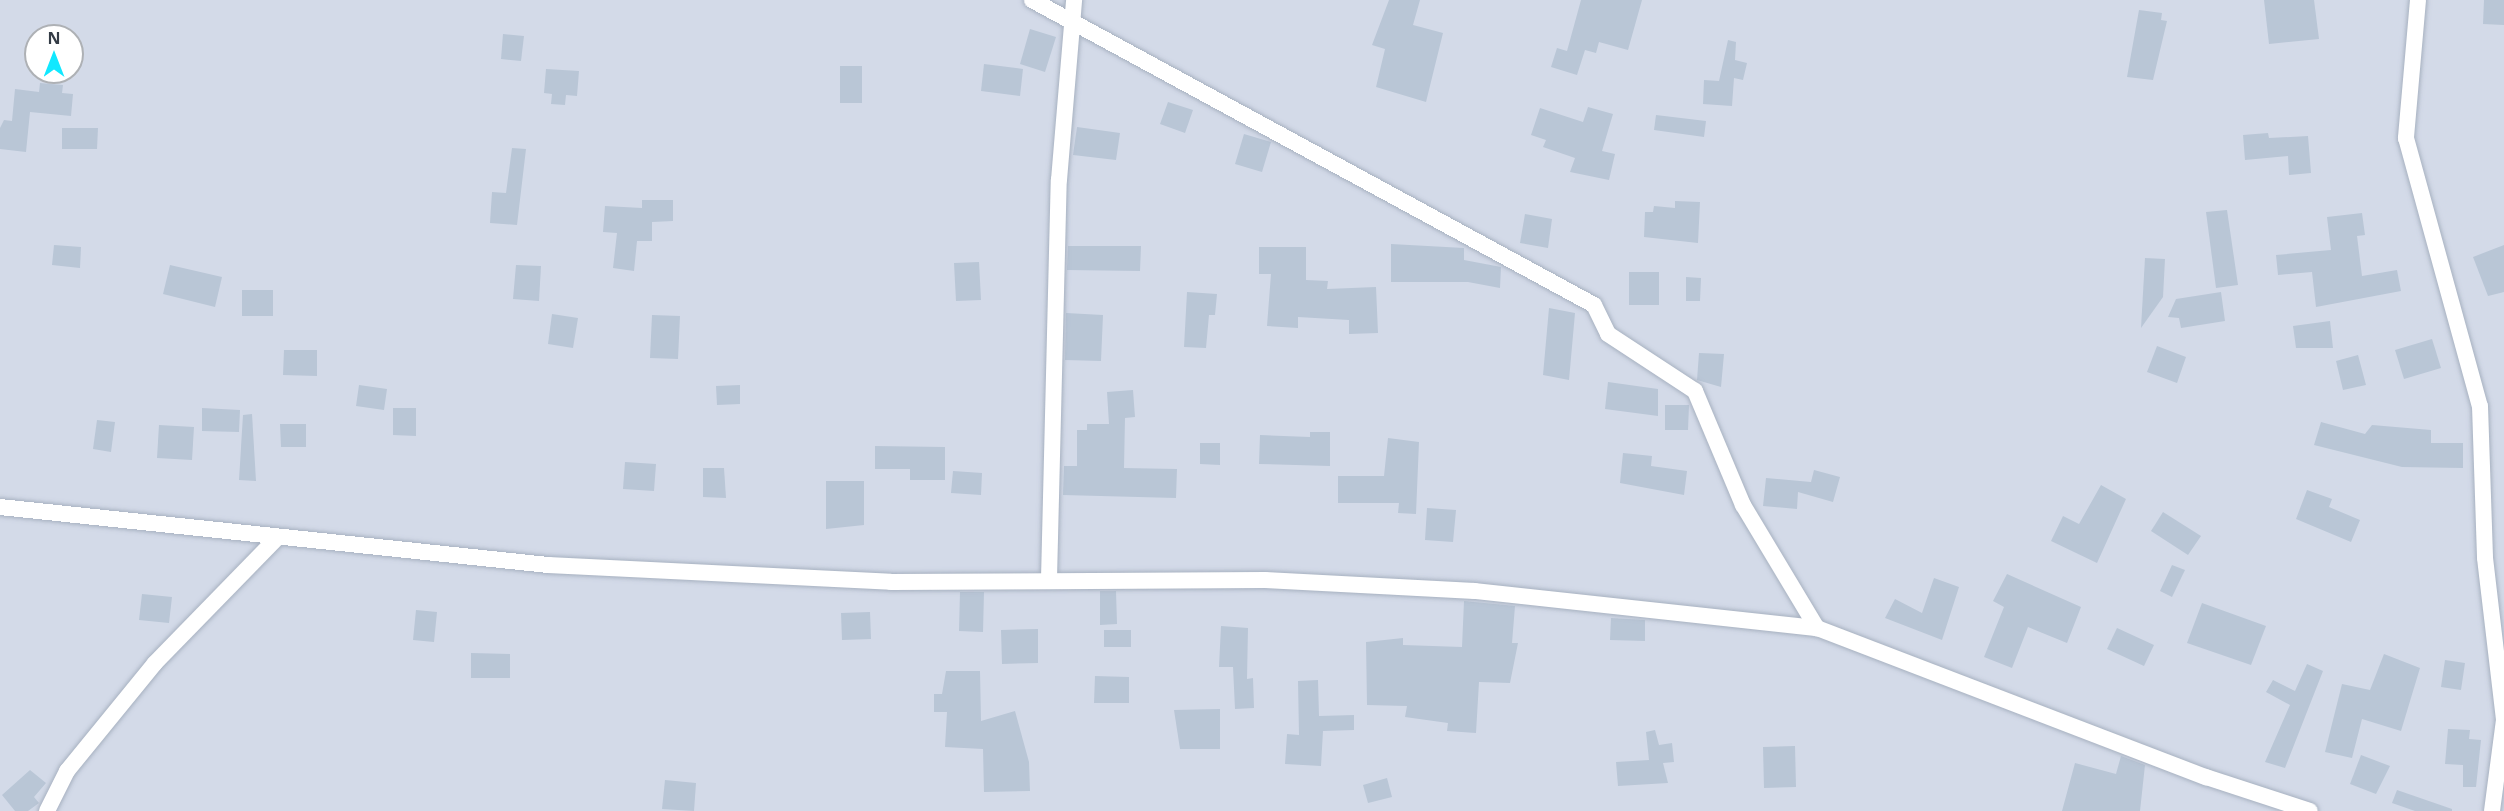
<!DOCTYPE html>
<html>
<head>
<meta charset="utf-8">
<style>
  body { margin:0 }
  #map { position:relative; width:2504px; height:811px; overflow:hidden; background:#e5eaf4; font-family:"Open Sans",sans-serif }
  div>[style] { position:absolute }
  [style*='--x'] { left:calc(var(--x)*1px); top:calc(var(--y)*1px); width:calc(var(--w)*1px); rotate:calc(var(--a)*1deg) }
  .residential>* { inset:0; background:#d3dae8 }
  .building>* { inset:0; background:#b9c6d6 }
  .roads { filter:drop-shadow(0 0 2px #a7b1c0) drop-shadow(0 0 2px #a7b1c0) }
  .street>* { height:16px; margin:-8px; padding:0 8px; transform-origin:8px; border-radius:8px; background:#fff }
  span { translate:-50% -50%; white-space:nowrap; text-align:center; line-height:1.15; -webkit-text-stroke:4.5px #fff; paint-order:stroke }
  .north { position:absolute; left:24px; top:24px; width:60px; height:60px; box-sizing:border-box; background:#fff; border:2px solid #aeb1b5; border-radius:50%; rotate:0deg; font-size:16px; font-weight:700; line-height:24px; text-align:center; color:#343c46 }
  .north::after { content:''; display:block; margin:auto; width:21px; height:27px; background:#11e8ff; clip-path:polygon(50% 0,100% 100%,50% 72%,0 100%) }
</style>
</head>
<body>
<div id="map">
  <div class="residential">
    <div style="clip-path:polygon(evenodd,0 0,2504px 0,2504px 811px,0 811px,0 0,36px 36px,72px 36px,72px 72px,36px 72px,36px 36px)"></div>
  </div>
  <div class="building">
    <div style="clip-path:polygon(1389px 0,1420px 0,1413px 25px,1443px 33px,1426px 102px,1376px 87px,1385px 49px,1372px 45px)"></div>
    <div style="clip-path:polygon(1581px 0,1642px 0,1628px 50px,1599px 42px,1596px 53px,1585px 50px,1577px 75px,1551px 67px,1557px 48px,1567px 51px)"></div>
    <div style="clip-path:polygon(2264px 0,2314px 0,2319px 39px,2269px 44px)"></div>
    <div style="clip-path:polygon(2484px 0,2504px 0,2504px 25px,2483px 24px)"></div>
    <div style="clip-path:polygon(2139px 10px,2162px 13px,2161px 20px,2167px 21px,2153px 80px,2127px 77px)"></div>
    <div style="clip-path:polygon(1030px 29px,1056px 37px,1045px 72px,1020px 64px)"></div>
    <div style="clip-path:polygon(503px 34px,524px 36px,521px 61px,501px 59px)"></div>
    <div style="clip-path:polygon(1728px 40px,1736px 42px,1735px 60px,1747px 63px,1743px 80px,1734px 78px,1732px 106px,1703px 104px,1704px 80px,1719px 81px)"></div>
    <div style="clip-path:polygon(984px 64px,1023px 69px,1020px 96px,981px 91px)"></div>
    <div style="clip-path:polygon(840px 66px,862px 66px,862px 103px,840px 103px)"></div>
    <div style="clip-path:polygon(546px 69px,579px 71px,577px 96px,566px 95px,565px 105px,551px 104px,552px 94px,544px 93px)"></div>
    <div style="clip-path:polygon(40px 83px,63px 85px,62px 93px,73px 94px,71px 116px,30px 112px,26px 152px,0 149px,0 128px,4px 120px,12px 121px,15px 89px,39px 92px)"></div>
    <div style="clip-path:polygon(1168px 102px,1193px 110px,1185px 133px,1160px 124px)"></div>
    <div style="clip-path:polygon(1588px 107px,1613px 114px,1602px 151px,1615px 154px,1609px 180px,1570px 172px,1575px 158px,1543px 147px,1546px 140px,1531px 135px,1540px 108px,1583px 122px)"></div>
    <div style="clip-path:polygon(1656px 115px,1706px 121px,1704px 137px,1654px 130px)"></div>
    <div style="clip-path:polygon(1077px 127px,1120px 133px,1116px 160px,1073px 155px)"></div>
    <div style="clip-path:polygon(62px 128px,98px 128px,97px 149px,62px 149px)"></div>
    <div style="clip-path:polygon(2268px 133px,2269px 138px,2308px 136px,2311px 173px,2289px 175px,2288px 156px,2245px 160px,2243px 135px)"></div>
    <div style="clip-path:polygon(1244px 134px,1271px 142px,1262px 172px,1235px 164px)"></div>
    <div style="clip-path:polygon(512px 148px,526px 149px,517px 225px,490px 223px,492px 192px,506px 193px)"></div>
    <div style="clip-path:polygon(642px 200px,673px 200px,673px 221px,652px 222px,652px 241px,637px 241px,634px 271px,613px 268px,617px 233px,603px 232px,605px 206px,642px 208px)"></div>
    <div style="clip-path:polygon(1675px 201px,1700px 202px,1698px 243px,1644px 237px,1645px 212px,1653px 212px,1654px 206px,1675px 208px)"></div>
    <div style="clip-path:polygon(2227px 210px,2238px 285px,2216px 288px,2206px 212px)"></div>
    <div style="clip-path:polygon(2362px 213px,2365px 235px,2357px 236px,2362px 276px,2397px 270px,2401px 291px,2316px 307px,2312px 272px,2278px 275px,2276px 255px,2331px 250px,2327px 217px)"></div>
    <div style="clip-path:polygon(1525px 214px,1552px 219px,1548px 248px,1520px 243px)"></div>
    <div style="clip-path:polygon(1391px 244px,1464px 248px,1464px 260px,1501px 267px,1500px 288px,1468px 282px,1391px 282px)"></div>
    <div style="clip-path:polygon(54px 245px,81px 247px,80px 268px,52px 265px)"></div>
    <div style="clip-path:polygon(2504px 245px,2504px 292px,2488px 296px,2473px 257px)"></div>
    <div style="clip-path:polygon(1068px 246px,1141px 246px,1140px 271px,1067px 270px)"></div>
    <div style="clip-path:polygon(1259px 247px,1306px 247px,1306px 280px,1328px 281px,1327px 289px,1376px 287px,1378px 333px,1349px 334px,1349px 320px,1298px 317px,1298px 328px,1267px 326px,1271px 274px,1259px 274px)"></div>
    <div style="clip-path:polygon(2145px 258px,2165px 259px,2163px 297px,2141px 328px)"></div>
    <div style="clip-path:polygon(979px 262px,981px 300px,956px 301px,954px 263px)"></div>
    <div style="clip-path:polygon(170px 265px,222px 277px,215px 307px,163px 294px)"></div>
    <div style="clip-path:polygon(516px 265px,541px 266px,539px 301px,513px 299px)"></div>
    <div style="clip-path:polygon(1629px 272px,1659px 272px,1659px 305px,1629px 305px)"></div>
    <div style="clip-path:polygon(1686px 277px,1701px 278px,1700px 301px,1686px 301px)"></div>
    <div style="clip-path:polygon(242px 290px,273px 290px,273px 316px,242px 316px)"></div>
    <div style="clip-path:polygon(1187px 292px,1217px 294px,1215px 315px,1209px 315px,1206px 348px,1184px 347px)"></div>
    <div style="clip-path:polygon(2221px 292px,2225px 321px,2181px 328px,2179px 318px,2168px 317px,2176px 299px)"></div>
    <div style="clip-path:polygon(1549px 308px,1575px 313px,1569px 380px,1543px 375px)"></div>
    <div style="clip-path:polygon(1066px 313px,1103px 315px,1101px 361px,1065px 360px)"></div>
    <div style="clip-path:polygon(552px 314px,578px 318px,573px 348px,548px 344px)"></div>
    <div style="clip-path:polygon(652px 315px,680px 316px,678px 359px,650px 358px)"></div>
    <div style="clip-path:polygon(2330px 321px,2333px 348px,2296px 348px,2293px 326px)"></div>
    <div style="clip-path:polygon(2432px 339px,2441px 368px,2404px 379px,2395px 350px)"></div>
    <div style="clip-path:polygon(2157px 346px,2186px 357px,2177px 383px,2147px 372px)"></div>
    <div style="clip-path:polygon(284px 350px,317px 350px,317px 376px,283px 375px)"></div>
    <div style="clip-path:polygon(1699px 353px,1724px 354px,1721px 387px,1697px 380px)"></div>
    <div style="clip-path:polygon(2358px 355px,2366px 385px,2343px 390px,2336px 361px)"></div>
    <div style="clip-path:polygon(1608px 382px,1658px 389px,1658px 416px,1605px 409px)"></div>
    <div style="clip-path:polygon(359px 385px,387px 389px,384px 410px,356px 406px)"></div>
    <div style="clip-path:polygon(740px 385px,740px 404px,717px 405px,716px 386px)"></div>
    <div style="clip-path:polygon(1133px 390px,1135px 417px,1125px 418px,1124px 468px,1177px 469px,1176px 498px,1063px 495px,1064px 466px,1077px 466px,1077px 430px,1087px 430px,1087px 424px,1109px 424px,1107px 392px)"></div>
    <div style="clip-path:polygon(1665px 405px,1689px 405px,1688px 430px,1665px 430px)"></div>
    <div style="clip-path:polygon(202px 408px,240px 410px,239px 432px,202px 431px)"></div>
    <div style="clip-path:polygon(393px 408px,416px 408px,416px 436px,393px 435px)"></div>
    <div style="clip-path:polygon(252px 414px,256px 481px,239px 480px,243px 415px)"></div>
    <div style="clip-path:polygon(97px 420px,115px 422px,111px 452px,93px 449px)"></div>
    <div style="clip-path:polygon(2321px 422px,2365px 434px,2372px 425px,2431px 430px,2431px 443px,2463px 443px,2463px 468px,2402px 467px,2314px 445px)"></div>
    <div style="clip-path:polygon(280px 424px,306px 424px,306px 447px,281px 447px)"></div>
    <div style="clip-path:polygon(159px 425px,194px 427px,192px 460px,157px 458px)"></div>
    <div style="clip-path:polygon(1310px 432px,1330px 432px,1330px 466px,1259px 464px,1260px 435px,1310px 437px)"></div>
    <div style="clip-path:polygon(1388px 438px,1419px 442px,1416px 514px,1398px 513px,1399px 503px,1338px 503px,1338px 476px,1384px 476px)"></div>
    <div style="clip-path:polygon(1200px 443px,1220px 443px,1220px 465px,1200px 464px)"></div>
    <div style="clip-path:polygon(875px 446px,945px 447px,945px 480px,910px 480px,910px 469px,875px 469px)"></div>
    <div style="clip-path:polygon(1623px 453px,1652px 456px,1651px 466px,1687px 471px,1684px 495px,1620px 483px)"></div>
    <div style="clip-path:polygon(625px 462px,656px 464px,654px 491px,623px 489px)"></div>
    <div style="clip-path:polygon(703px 468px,724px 468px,726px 498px,703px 497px)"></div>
    <div style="clip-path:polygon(1814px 470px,1840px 477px,1833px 502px,1798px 492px,1797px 509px,1763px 506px,1766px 478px,1811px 482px)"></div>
    <div style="clip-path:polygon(953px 471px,982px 473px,981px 495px,951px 493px)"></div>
    <div style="clip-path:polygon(826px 481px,864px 481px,864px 525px,826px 529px)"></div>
    <div style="clip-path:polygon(2101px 485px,2126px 499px,2097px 563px,2051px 541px,2063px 516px,2079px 524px)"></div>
    <div style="clip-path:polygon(2307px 490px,2332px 499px,2329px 507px,2360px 520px,2351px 542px,2296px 519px)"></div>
    <div style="clip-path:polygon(1427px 508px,1456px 510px,1453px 542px,1425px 540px)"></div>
    <div style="clip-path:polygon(2163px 512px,2201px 536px,2188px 555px,2151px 531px)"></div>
    <div style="clip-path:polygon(2172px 565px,2185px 570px,2172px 597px,2160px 591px)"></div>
    <div style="clip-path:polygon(2007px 574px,2081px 607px,2067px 643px,2028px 627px,2012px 668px,1984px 657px,2004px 607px,1993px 601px)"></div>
    <div style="clip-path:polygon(1934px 578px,1959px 587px,1942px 640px,1885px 618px,1895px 599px,1922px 613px)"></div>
    <div style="clip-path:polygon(1100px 591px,1116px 591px,1117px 624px,1100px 625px)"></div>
    <div style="clip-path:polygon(960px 592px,984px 592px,983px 632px,959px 631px)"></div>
    <div style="clip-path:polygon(142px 594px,172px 597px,169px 623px,139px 620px)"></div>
    <div style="clip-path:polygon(1464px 601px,1515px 606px,1512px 643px,1518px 643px,1510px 683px,1479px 682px,1476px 733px,1447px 731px,1448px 723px,1405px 717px,1407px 706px,1367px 705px,1366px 642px,1403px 638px,1403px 645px,1462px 647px)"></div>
    <div style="clip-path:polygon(2202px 603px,2266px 626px,2251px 665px,2187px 643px)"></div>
    <div style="clip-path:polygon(416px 610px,437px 612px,434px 642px,413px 640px)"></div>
    <div style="clip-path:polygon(870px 612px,871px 639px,842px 640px,841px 613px)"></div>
    <div style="clip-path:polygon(1611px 618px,1645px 620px,1645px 641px,1610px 640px)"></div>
    <div style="clip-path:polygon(1221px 626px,1248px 628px,1247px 679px,1253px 678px,1254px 708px,1235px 709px,1233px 667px,1219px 667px)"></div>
    <div style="clip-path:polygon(2117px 628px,2154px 645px,2144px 666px,2107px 649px)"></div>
    <div style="clip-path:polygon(1038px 629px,1038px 663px,1002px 664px,1001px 630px)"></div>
    <div style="clip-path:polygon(1104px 630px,1131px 630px,1131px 647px,1104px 647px)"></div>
    <div style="clip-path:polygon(471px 653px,510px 654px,510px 678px,471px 678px)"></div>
    <div style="clip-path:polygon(2384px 654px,2420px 668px,2401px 731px,2362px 719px,2352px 758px,2325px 752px,2342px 684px,2370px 690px)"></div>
    <div style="clip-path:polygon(2445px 660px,2465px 663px,2461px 690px,2441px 687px)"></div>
    <div style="clip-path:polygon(2307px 664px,2323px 671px,2285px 768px,2265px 762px,2290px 705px,2266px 692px,2273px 680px,2295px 691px)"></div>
    <div style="clip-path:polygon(946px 671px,980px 671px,981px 721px,1015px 711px,1029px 762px,1030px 791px,984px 792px,983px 749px,945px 747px,947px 712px,934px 712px,934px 694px,942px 694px)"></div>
    <div style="clip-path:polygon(1095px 676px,1129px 677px,1129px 703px,1094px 703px)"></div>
    <div style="clip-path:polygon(1318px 680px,1319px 716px,1354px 715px,1354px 730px,1323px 731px,1321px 766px,1285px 764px,1287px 734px,1299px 735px,1298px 681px)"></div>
    <div style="clip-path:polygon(1220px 709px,1220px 749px,1180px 749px,1174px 710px)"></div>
    <div style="clip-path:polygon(2448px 729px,2470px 730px,2469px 739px,2481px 740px,2476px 787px,2463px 787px,2463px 765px,2445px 764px)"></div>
    <div style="clip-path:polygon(1655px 730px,1659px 745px,1672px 743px,1674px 762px,1663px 763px,1668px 783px,1618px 786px,1616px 762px,1649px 760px,1646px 732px)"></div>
    <div style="clip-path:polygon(1795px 746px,1796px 787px,1764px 788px,1763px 747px)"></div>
    <div style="clip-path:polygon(2361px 755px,2390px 766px,2376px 794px,2350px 784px)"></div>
    <div style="clip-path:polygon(2121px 756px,2145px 765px,2140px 811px,2062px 811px,2075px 763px,2116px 774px)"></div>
    <div style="clip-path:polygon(30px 770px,46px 783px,34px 797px,39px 803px,28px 811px,15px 811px,2px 795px)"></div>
    <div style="clip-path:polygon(1387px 778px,1392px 797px,1368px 803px,1363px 785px)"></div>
    <div style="clip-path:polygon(665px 780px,696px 783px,694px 811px,662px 809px)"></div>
    <div style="clip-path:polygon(2397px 790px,2452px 809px,2452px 811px,2415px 811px,2392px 803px)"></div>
  </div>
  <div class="roads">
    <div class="street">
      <div style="--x:1032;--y:0;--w:639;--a:28.49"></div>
      <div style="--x:1594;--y:305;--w:32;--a:64"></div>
      <div style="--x:1608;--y:334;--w:104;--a:33.2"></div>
      <div style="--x:1695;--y:391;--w:124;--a:67.2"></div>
      <div style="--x:1743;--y:505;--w:144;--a:59"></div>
      <div style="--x:2418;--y:0;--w:139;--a:95"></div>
      <div style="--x:2406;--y:138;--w:278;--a:74.6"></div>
      <div style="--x:2480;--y:406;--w:152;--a:88.1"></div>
      <div style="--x:2485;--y:558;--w:163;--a:83.3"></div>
      <div style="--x:0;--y:507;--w:551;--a:6.04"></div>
      <div style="--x:548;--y:565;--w:343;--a:2.8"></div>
      <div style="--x:891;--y:582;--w:374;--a:-0.3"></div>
      <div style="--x:1265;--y:580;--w:210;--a:3"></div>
      <div style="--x:1475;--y:591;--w:344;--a:6.2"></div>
      <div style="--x:1817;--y:628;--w:417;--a:21"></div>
      <div style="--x:2206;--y:777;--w:109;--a:18.1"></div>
      <div style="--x:1049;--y:579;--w:399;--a:-88.6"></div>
      <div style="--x:1059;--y:180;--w:181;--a:-85.2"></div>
      <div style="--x:47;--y:811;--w:45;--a:-63.4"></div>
      <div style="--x:67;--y:771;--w:139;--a:-50.8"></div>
      <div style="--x:155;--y:663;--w:173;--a:-45.7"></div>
      <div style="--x:2492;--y:811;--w:92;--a:-82.5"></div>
    </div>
  </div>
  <div class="north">N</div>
</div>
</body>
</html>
